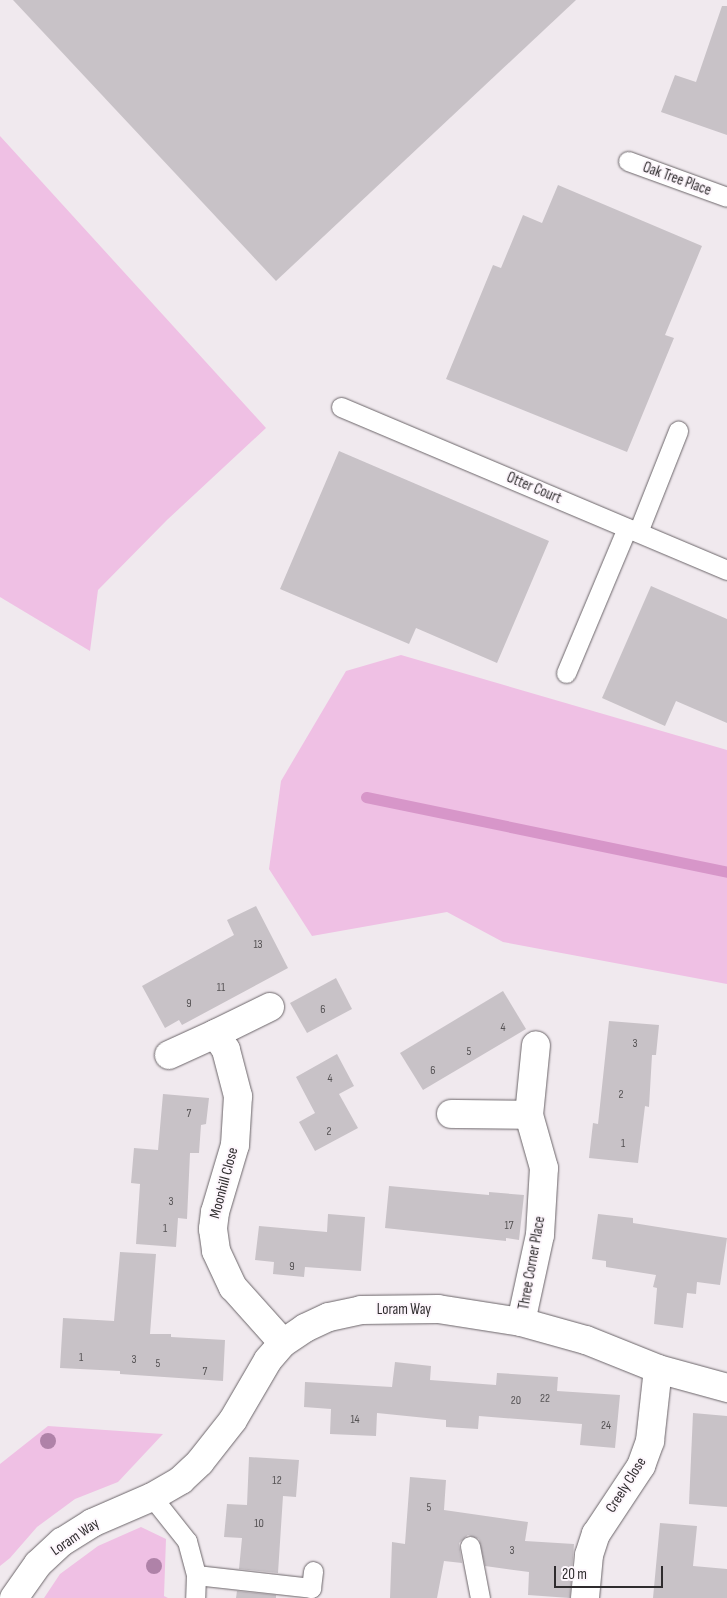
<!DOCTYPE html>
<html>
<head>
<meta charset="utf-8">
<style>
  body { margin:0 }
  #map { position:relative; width:727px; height:1598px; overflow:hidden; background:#f0e9ee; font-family:"Sofia Sans Condensed",sans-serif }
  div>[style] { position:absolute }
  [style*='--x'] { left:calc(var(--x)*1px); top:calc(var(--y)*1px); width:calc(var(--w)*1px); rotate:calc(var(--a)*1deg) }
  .green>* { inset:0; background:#efc0e4 }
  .stream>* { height:11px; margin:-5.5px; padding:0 5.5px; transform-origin:5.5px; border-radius:5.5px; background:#d796c9 }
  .building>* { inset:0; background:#c8c2c7 }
  .roads { filter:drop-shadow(0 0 1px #6b6569) drop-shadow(0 0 1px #6b6569) }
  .service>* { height:19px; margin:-9.5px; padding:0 9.5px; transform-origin:9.5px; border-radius:9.5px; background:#fff }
  .minor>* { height:28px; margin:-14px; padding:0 14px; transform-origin:14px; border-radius:14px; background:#fff }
  .trees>* { width:16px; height:16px; margin:-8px; border-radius:50%; background:#af82a8 }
  span { translate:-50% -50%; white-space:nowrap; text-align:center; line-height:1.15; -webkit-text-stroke:4px #fdf6fc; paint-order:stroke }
  .number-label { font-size:12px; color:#555254 }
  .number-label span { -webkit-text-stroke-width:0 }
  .street-label { font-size:15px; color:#2f2c2e }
  .scale { position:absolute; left:554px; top:1566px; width:109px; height:22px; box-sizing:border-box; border:2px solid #2f2c2e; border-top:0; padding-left:6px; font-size:15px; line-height:18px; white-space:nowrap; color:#2f2c2e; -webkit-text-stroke:4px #fdf6fc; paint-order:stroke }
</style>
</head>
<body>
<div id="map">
  <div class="green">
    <div style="clip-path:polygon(0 136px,266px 428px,167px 520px,98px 590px,90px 651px,0 597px)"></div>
    <div style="clip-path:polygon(401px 655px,727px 750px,727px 984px,503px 942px,447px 912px,312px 936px,269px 869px,281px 781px,346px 671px)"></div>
    <div style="clip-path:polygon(48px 1426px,163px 1434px,118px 1482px,75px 1499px,37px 1527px,10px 1558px,0 1566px,0 1464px)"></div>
    <div style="clip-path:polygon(141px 1527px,166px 1539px,164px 1596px,168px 1598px,44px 1598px,60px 1574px,98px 1546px)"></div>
  </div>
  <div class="stream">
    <div style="--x:366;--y:797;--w:369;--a:11.7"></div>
  </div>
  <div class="building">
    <div style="clip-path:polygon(13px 0,576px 0,276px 281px)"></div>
    <div style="clip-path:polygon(722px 6px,727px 6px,727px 135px,661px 112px,675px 75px,696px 82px)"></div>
    <div style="clip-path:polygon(558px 185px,702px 246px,665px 335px,674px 338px,627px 452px,446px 379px,493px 265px,501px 268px,523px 215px,542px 223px)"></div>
    <div style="clip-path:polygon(339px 451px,549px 541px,497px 663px,416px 628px,409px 644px,280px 589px)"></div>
    <div style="clip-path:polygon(651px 586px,727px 619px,727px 723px,676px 701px,665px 726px,602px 698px)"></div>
    <div style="clip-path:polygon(256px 906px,288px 968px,182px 1025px,179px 1020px,165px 1028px,142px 986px,234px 935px,227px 920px)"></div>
    <div style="clip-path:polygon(336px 978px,352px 1009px,307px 1033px,290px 1003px)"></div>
    <div style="clip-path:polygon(503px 991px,526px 1029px,423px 1090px,400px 1053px)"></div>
    <div style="clip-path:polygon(609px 1021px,659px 1025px,656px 1055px,652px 1055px,649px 1107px,645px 1106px,638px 1163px,589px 1158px,593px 1123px,598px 1124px)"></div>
    <div style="clip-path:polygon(337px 1054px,354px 1086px,339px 1094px,358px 1128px,315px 1151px,299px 1122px,315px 1113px,296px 1077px)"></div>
    <div style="clip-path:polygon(163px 1094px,209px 1098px,206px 1124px,201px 1125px,199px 1153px,190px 1153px,187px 1219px,178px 1218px,176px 1247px,136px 1244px,140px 1184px,131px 1183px,134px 1148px,158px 1150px)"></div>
    <div style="clip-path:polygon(389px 1186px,489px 1195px,489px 1192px,524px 1195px,519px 1240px,506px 1238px,506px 1241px,385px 1228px)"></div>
    <div style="clip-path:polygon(328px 1214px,365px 1217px,361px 1271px,305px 1267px,304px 1277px,273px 1274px,274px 1262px,255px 1260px,259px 1226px,327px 1232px)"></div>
    <div style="clip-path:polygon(598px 1214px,633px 1218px,633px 1223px,727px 1238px,720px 1285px,697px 1282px,696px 1294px,687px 1293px,683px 1328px,654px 1324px,657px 1288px,653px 1287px,656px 1275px,606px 1267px,606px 1261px,592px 1259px)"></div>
    <div style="clip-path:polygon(120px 1252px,156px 1254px,150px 1334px,171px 1334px,171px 1337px,225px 1340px,223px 1381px,120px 1374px,120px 1371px,60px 1368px,63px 1318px,114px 1321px)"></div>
    <div style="clip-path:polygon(395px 1362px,431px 1366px,430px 1380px,496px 1385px,497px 1373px,558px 1377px,557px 1391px,620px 1395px,615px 1448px,580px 1445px,582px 1424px,479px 1416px,478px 1429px,446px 1427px,446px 1420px,377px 1413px,376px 1436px,330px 1434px,331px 1409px,304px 1407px,305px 1382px,392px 1387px)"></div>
    <div style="clip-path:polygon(693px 1413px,727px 1416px,727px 1507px,689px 1504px)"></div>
    <div style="clip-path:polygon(249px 1457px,299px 1460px,296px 1497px,283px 1496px,278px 1573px,239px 1569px,242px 1538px,224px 1537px,227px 1504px,247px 1505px)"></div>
    <div style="clip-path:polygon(410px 1477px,446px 1480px,444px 1510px,528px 1522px,525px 1541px,574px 1544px,570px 1598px,528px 1595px,529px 1572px,485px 1566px,479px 1539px,468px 1535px,459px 1543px,462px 1563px,444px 1561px,437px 1598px,390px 1598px,392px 1542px,405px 1544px)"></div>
    <div style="clip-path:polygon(660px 1523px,697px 1526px,693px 1566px,727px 1569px,727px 1598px,653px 1598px)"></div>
    <div style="clip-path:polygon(237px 1591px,276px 1595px,276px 1598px,236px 1598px)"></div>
  </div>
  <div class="roads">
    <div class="service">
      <div style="--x:628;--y:161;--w:105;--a:20"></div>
      <div style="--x:341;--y:407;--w:419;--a:22.9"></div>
      <div style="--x:638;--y:532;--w:109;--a:-68.4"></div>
      <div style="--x:566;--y:673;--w:157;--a:-67.2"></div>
      <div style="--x:152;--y:1497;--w:56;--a:51.5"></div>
      <div style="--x:187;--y:1541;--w:35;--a:75"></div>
      <div style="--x:196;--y:1575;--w:23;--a:92"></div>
      <div style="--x:470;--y:1546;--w:53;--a:79.1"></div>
      <div style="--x:196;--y:1575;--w:116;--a:6.4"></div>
      <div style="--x:311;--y:1588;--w:17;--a:-83"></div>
    </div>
    <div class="minor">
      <div style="--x:270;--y:1007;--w:61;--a:153.9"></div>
      <div style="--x:215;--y:1034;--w:19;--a:55"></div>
      <div style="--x:226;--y:1050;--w:48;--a:75.4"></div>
      <div style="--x:238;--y:1096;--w:49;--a:93.5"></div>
      <div style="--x:235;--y:1145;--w:70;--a:106.6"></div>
      <div style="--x:215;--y:1212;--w:17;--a:97"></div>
      <div style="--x:213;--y:1229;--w:22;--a:82"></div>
      <div style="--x:216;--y:1251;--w:40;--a:65"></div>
      <div style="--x:233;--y:1287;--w:75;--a:48.2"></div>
      <div style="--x:169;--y:1055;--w:51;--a:-24.5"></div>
      <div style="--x:451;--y:1114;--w:78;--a:0.7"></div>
      <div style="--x:521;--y:1322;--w:89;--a:-77.7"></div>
      <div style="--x:540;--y:1235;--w:67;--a:-86.6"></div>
      <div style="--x:544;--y:1168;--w:55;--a:-105.8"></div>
      <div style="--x:529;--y:1115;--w:70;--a:-84.3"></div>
      <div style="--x:14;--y:1598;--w:42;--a:-54.8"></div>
      <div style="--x:38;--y:1564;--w:33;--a:-43"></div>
      <div style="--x:62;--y:1542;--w:36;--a:-32"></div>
      <div style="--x:92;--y:1523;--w:65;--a:-23.4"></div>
      <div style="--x:152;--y:1497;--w:34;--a:-30"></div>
      <div style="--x:181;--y:1480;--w:26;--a:-43"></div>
      <div style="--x:200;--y:1462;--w:53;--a:-51.8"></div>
      <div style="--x:233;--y:1420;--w:69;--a:-59.7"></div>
      <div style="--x:268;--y:1360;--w:23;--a:-49"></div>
      <div style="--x:283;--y:1343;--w:27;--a:-34"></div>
      <div style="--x:305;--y:1328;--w:26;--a:-25"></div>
      <div style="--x:329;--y:1317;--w:33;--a:-12"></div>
      <div style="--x:361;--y:1310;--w:77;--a:-0.7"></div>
      <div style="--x:438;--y:1309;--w:84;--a:8.9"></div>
      <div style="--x:521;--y:1322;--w:67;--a:15.5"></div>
      <div style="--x:586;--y:1340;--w:78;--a:21.9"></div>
      <div style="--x:658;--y:1369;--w:72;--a:15.4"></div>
      <div style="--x:585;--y:1598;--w:43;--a:-84.7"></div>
      <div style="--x:589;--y:1555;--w:22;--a:-72"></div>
      <div style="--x:596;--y:1534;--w:82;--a:-56.5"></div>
      <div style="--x:641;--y:1466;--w:27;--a:-70"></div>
      <div style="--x:650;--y:1441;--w:72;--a:-83.7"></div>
    </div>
  </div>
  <div class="trees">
    <div style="left:48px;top:1441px"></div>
    <div style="left:154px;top:1566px"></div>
  </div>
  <div class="number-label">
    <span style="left:258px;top:945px">13</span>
    <span style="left:221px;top:988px">11</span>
    <span style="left:189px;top:1004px">9</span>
    <span style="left:323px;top:1010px">6</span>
    <span style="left:503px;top:1028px">4</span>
    <span style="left:635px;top:1044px">3</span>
    <span style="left:469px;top:1052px">5</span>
    <span style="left:433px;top:1071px">6</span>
    <span style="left:330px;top:1079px">4</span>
    <span style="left:621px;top:1095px">2</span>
    <span style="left:189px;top:1114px">7</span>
    <span style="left:329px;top:1132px">2</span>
    <span style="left:623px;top:1144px">1</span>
    <span style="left:171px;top:1202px">3</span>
    <span style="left:509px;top:1226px">17</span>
    <span style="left:165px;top:1229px">1</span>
    <span style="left:292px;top:1267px">9</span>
    <span style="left:81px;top:1358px">1</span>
    <span style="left:134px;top:1360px">3</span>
    <span style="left:158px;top:1364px">5</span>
    <span style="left:205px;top:1372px">7</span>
    <span style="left:545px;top:1399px">22</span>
    <span style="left:516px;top:1401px">20</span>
    <span style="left:355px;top:1420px">14</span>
    <span style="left:606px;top:1426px">24</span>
    <span style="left:277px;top:1481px">12</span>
    <span style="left:429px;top:1508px">5</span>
    <span style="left:259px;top:1524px">10</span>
    <span style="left:512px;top:1551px">3</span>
  </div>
  <div class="street-label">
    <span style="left:677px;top:179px;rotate:20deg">Oak Tree Place</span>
    <span style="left:534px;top:488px;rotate:23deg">Otter Court</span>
    <span style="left:224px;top:1183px;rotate:-75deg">Moonhill Close</span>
    <span style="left:532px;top:1263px;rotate:-80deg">Three Corner Place</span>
    <span style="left:404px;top:1310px">Loram Way</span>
    <span style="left:626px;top:1485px;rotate:-58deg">Creely Close</span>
    <span style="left:75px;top:1537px;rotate:-34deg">Loram Way</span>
  </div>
  <div class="scale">20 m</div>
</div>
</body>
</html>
